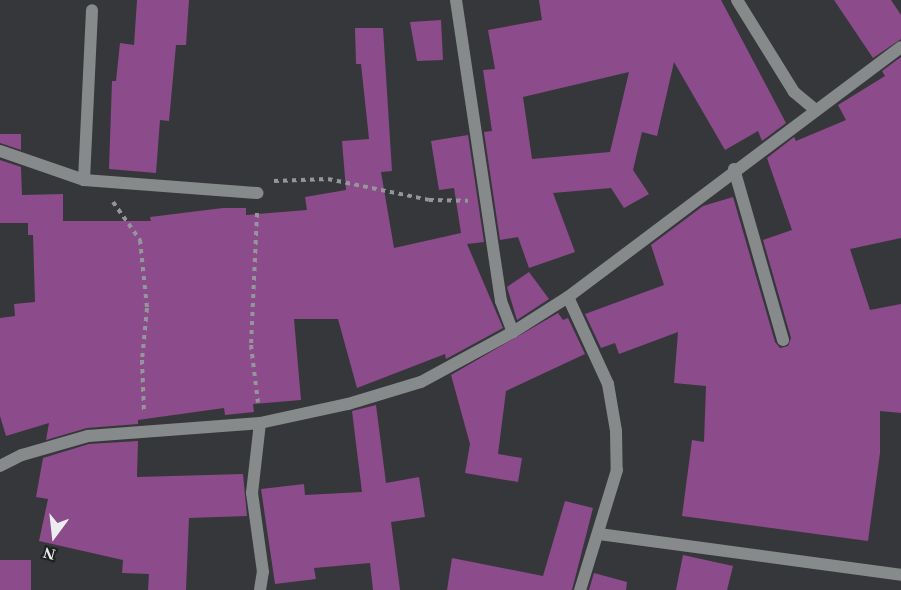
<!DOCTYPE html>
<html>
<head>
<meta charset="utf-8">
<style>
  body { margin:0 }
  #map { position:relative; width:901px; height:590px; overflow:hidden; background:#36373b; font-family:Georgia,serif }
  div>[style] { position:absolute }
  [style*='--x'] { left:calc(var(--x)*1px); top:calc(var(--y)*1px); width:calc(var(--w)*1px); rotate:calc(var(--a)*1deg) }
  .building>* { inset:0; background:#8c4b8a }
  .path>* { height:4px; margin-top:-2px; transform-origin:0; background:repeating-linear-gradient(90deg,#959699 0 4.5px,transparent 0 9px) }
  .lane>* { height:12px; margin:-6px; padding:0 6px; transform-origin:6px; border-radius:6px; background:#878a8a }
  .street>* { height:12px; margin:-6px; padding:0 6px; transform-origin:6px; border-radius:6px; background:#878a8a }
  span { translate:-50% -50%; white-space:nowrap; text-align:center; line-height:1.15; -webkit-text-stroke:5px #1e1f20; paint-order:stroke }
  .north { position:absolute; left:24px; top:506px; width:60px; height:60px; -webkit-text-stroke:4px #1e1f20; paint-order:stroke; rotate:195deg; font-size:16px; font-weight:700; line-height:24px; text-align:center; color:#ecedf0 }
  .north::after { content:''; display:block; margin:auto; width:21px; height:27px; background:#ecedf0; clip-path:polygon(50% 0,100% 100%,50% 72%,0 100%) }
</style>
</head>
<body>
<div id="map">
  <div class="building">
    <div style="clip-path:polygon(137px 0,189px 0,186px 45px,176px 45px,169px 121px,160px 120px,156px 173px,109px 169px,112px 81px,116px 81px,120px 43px,134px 45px)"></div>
    <div style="clip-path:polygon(evenodd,539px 0,721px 0,786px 123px,762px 141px,758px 131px,725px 150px,674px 62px,657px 136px,642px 132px,633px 170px,649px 194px,624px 208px,611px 188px,553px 193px,575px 252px,529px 268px,518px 237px,500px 240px,484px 132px,492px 131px,483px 70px,495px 69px,488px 30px,542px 20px,539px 0,629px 72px,610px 152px,532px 159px,523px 97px,629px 72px)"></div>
    <div style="clip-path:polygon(834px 0,891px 0,901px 15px,901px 39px,873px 58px)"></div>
    <div style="clip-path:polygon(441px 20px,443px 60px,417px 61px,410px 22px)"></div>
    <div style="clip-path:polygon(355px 28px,383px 28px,392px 171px,381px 172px,394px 248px,461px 233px,454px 188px,439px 190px,431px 141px,468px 135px,484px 242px,467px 244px,503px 328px,446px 359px,445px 354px,357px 388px,338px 319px,294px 319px,301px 400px,253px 404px,254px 412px,225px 415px,224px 408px,138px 420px,138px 424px,87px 428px,46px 440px,49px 423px,6px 436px,0 416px,0 318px,15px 316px,14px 304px,35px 302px,33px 235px,28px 235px,28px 223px,0 223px,0 160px,21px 167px,22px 195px,63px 194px,63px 221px,151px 221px,150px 217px,223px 208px,246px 208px,246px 215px,307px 210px,305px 197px,346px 190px,342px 141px,369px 139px,361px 64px,356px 64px)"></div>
    <div style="clip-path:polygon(901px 57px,901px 238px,850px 249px,870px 310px,901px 304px,901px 413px,880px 411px,880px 453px,868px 541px,682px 516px,692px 440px,704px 442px,706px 386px,674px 383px,678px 332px,619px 354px,615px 343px,601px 348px,585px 314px,664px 285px,651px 245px,703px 206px,733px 197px,775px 342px,780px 348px,788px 346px,791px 338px,763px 240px,792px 230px,767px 158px,794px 137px,796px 141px,846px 120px,838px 105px,885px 76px,882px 71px)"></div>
    <div style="clip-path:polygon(0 134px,21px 134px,21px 150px,0 143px)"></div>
    <div style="clip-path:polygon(529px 272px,549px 299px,517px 320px,507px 287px)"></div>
    <div style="clip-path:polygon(558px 313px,563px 320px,568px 318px,585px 354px,506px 391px,498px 454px,522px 458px,518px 482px,465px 473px,470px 444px,451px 375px)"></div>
    <div style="clip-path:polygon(376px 405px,386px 483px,419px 477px,425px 517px,391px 522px,400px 590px,373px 590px,370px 563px,314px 568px,316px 579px,275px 584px,261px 489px,304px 484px,305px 495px,362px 492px,352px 411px)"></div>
    <div style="clip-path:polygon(138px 441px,137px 477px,243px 474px,247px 516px,189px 518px,186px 590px,148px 590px,149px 574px,122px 573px,123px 560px,39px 541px,48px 499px,36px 497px,43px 458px,89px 444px)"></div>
    <div style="clip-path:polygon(565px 501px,593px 508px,572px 590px,447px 590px,452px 558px,543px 576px)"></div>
    <div style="clip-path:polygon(683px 555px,733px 566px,727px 590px,676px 590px)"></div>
    <div style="clip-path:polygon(0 560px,31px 560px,31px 590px,0 590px)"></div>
    <div style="clip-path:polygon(594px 573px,627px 582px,626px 590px,589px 590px)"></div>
  </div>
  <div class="path">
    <div style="--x:274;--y:181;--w:54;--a:-2.1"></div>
    <div style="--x:328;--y:179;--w:103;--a:11.7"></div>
    <div style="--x:429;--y:200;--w:39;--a:1"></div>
    <div style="--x:113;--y:202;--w:47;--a:54.6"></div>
    <div style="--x:140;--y:240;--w:68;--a:84.1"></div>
    <div style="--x:147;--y:308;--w:52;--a:95.5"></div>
    <div style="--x:142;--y:360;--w:53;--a:87.8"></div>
    <div style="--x:257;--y:213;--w:132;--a:92.6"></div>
    <div style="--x:251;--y:345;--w:58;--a:83.1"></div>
  </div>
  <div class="lane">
    <div style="--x:0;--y:151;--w:89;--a:19"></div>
    <div style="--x:84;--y:180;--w:174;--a:4.3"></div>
    <div style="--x:734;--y:169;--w:178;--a:74"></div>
    <div style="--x:84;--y:180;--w:170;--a:-87.3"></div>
  </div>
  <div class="street">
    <div style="--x:456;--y:0;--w:304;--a:81.5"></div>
    <div style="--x:501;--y:301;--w:33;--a:69"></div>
    <div style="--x:737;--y:0;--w:108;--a:58.2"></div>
    <div style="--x:794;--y:92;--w:26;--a:40"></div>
    <div style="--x:568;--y:297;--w:96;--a:65.3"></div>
    <div style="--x:608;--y:384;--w:48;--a:80.3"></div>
    <div style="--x:616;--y:431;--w:39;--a:89"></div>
    <div style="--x:617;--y:470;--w:126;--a:107.1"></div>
    <div style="--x:0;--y:466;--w:25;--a:-27"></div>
    <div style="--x:22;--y:455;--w:69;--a:-16.1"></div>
    <div style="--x:88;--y:436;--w:172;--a:-4.3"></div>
    <div style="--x:260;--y:423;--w:90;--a:-12.2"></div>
    <div style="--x:348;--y:404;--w:76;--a:-16.8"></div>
    <div style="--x:421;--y:382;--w:105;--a:-28.5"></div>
    <div style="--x:513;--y:332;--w:65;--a:-32.5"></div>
    <div style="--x:568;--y:297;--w:416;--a:-36.9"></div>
    <div style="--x:599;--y:534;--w:305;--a:7.7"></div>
    <div style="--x:260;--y:590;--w:18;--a:-81"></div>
    <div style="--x:263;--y:572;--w:80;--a:-97.9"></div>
    <div style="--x:252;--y:493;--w:70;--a:-83.5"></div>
  </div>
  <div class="north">N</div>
</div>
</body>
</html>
